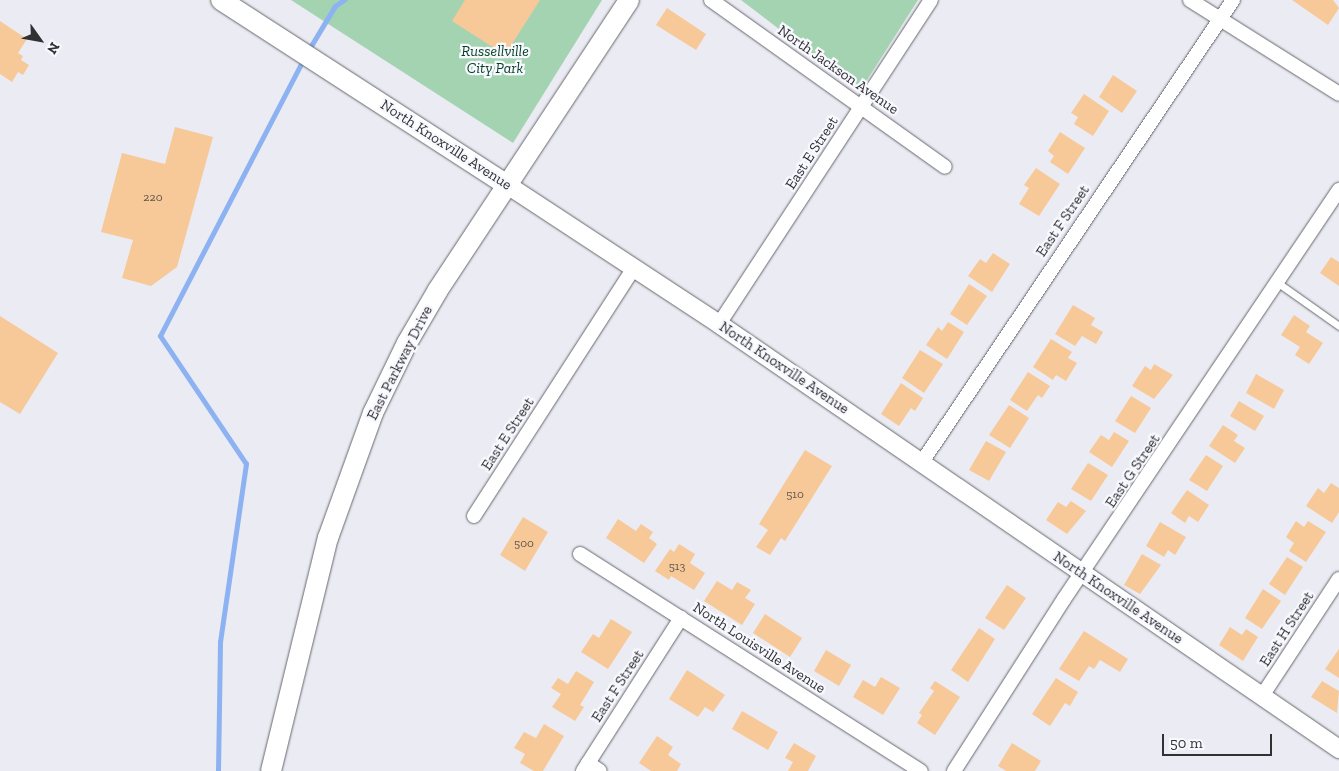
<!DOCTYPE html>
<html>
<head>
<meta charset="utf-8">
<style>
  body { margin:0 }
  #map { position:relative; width:1339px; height:771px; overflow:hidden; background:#ebebf3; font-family:"Zilla Slab",serif }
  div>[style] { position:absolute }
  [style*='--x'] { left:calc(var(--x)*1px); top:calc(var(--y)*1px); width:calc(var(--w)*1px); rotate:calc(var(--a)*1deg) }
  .green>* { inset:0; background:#a4d3b2 }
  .stream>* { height:4.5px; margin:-2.25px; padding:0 2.25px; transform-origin:2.25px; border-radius:2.25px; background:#8db2f2 }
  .building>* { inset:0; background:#f7c999 }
  .roads { filter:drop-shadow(0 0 1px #66666d) drop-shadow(0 0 1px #66666d) }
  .service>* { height:7px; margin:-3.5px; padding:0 3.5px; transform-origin:3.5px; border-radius:3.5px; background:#fff }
  .minor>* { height:14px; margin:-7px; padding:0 7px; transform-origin:7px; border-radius:7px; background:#fff }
  .tertiary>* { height:18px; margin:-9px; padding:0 9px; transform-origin:9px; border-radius:9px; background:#fff }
  .secondary>* { height:20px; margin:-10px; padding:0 10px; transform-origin:10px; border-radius:10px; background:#fff }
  span { translate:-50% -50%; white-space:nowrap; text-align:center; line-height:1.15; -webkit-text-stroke:4.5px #f8f8ff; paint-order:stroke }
  .number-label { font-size:12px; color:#62574d }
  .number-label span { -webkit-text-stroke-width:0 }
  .park-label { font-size:15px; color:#023e1f; font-style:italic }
  .street-label { font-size:15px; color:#313134 }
  .north { position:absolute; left:15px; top:15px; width:50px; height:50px; -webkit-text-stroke:4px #f8f8ff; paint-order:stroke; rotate:122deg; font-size:14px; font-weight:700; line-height:20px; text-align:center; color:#313134 }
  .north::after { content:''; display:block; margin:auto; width:18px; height:22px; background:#313134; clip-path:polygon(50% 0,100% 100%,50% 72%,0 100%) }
  .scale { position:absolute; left:1162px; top:734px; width:110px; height:22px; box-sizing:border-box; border:2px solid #313134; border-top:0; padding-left:6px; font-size:15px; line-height:18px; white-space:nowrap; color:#313134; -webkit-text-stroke:4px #f8f8ff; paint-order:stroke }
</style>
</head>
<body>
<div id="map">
  <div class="green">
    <div style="clip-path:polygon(291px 0,602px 0,513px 143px)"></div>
    <div style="clip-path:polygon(741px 0,918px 0,860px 91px)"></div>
  </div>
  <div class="stream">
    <div style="--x:308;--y:51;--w:52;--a:-59"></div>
    <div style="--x:335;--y:6;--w:11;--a:-34"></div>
    <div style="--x:218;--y:771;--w:129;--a:-89.1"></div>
    <div style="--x:220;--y:642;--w:180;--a:-81.7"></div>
    <div style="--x:246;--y:464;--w:154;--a:-123.9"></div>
    <div style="--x:160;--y:336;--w:311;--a:-62.6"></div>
  </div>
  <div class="building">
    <div style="clip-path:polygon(465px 0,540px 0,505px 55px,452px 21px)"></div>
    <div style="clip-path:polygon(1292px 0,1333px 0,1339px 8px,1328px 25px)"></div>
    <div style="clip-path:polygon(667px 8px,706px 34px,696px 50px,656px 25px)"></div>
    <div style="clip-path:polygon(0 21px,27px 39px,18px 53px,23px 56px,21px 60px,29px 65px,23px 75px,18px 72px,12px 82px,0 74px)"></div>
    <div style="clip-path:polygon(1113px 75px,1137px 91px,1122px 113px,1099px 97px)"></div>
    <div style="clip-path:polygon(1084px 94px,1109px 111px,1093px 136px,1074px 124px,1078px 117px,1071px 113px)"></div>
    <div style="clip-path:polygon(175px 127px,213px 137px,177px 267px,151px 286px,122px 278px,133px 240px,101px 232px,122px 153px,165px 164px)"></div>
    <div style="clip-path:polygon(1060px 132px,1085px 148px,1068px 174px,1050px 162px,1054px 156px,1048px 151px)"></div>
    <div style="clip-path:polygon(1036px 168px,1060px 184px,1039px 216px,1019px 204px,1029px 188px,1024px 185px)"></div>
    <div style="clip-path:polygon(993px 253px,1010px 264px,992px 292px,968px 276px,980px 259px,986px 263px)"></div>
    <div style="clip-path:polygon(1331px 257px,1339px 262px,1339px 286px,1320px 273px)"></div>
    <div style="clip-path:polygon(969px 284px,987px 296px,967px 325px,950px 314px)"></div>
    <div style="clip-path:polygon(1073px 305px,1095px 318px,1091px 325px,1103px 332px,1096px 344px,1082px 336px,1075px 346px,1055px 334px)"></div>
    <div style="clip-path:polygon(1294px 315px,1310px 326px,1306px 332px,1323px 343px,1309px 364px,1295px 355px,1300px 347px,1281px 335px)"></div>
    <div style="clip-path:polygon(0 316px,58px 353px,20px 414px,0 402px)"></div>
    <div style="clip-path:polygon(948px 322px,964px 332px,947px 359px,926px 345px,938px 327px,942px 331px)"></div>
    <div style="clip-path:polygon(1051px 339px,1072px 352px,1068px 358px,1077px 363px,1066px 381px,1056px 375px,1053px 380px,1033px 367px)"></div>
    <div style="clip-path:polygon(920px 350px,943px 364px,924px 393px,902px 378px)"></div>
    <div style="clip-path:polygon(1154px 364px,1173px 375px,1154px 399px,1132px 386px,1145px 366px,1151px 370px)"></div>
    <div style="clip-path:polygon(1028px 372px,1050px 386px,1042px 398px,1038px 395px,1027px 411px,1010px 400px)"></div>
    <div style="clip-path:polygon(1256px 374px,1284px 390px,1274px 409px,1246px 393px)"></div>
    <div style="clip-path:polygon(901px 383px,923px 398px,915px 411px,911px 408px,899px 426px,881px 414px)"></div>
    <div style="clip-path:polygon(1131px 396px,1151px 408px,1135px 433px,1115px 421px)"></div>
    <div style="clip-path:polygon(1239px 401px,1264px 416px,1255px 431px,1230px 416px)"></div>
    <div style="clip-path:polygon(1009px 405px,1029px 418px,1010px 448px,989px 435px)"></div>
    <div style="clip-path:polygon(1223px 425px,1238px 435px,1234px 441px,1245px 448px,1235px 463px,1209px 446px)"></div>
    <div style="clip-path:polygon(1114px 432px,1129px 441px,1112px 467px,1089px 452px,1101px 435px,1109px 440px)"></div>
    <div style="clip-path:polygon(986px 441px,1006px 452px,989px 481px,969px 470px)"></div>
    <div style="clip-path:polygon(805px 450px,832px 466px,785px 541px,781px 538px,770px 555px,756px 547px,768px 530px,759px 524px)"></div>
    <div style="clip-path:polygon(1206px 455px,1223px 466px,1207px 491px,1189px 480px)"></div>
    <div style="clip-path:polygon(1088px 463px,1108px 475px,1091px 501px,1071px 489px)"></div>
    <div style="clip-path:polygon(1331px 483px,1339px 488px,1339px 512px,1332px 523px,1306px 506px,1318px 488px,1324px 493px)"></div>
    <div style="clip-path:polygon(1187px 490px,1209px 505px,1198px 522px,1189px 516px,1185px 523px,1171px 513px)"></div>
    <div style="clip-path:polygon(1071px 501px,1086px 511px,1067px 534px,1046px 520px,1058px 502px,1066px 507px)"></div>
    <div style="clip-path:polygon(523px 517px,548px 532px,525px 571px,500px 555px)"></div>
    <div style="clip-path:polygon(618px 519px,636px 531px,641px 524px,653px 532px,649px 538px,657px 544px,644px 563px,606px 538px)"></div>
    <div style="clip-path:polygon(1296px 521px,1304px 527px,1308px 521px,1326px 532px,1306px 562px,1289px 551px,1294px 543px,1286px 537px)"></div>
    <div style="clip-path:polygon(1160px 522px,1186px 537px,1175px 555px,1168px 550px,1164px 557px,1146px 546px)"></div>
    <div style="clip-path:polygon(679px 544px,695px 554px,690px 563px,705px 573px,694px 590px,671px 576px,669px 580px,655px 571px,670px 549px,674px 552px)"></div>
    <div style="clip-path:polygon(1142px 554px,1161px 565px,1140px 594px,1124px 585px)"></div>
    <div style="clip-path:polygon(1287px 557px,1303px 567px,1285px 595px,1269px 584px)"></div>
    <div style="clip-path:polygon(717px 581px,732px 590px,737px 582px,751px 590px,745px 598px,755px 604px,742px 625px,704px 601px)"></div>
    <div style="clip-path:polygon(1007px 585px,1026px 598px,1004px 630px,985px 618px)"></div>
    <div style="clip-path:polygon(1263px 589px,1281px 601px,1262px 629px,1245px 618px)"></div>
    <div style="clip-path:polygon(765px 614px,802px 638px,790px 657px,753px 633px)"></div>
    <div style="clip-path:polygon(611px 619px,632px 632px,608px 669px,581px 652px,593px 634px,599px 638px)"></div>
    <div style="clip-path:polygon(1230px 627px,1242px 635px,1246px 629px,1258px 637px,1243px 661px,1219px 645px)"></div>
    <div style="clip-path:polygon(979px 628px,995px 639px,968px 682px,951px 670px)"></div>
    <div style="clip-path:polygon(1084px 631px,1128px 659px,1120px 672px,1100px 660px,1094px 669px,1089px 666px,1079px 681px,1059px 669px)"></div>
    <div style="clip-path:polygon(1339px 649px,1339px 678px,1325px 669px)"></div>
    <div style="clip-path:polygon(826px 650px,851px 665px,839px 686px,814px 671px)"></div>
    <div style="clip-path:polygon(687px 670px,725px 695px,713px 712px,705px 707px,698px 717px,669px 699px)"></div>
    <div style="clip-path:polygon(576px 671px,594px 682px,580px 705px,584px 707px,575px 721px,552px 707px,561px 694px,551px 688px,558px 678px,568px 684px)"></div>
    <div style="clip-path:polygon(881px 677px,900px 688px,883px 715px,853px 697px,863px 680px,875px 687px)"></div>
    <div style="clip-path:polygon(1056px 678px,1078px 692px,1070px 706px,1065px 703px,1050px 726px,1032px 714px)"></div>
    <div style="clip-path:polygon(935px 681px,960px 697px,935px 735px,917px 723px,922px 715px,919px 713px,934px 691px,930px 688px)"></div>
    <div style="clip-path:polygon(1322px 681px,1339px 691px,1337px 713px,1311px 697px)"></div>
    <div style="clip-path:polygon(742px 711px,778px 732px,768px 750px,732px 729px)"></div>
    <div style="clip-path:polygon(544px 724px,564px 736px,543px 771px,534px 771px,520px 763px,525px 754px,514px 748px,524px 732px,536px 738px)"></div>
    <div style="clip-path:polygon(657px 736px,673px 747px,668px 755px,681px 764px,677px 771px,651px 771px,639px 763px)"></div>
    <div style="clip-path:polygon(794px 743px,816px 756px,808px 771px,788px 771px,793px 762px,785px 758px)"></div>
    <div style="clip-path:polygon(1012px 743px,1041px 761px,1035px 771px,1006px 771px,998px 766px)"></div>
  </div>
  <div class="roads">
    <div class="service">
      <div style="--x:1278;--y:283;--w:75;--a:35.2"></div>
    </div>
    <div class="minor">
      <div style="--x:711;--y:0;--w:287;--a:35.5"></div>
      <div style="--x:1190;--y:0;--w:176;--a:32.2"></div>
      <div style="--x:719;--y:324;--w:387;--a:-56.8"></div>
      <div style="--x:922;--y:462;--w:557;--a:-56.05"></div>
      <div style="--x:474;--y:516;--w:295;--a:-57.2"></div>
      <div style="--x:580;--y:554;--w:404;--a:32.5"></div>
      <div style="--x:1262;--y:696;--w:140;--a:-56.7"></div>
      <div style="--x:588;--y:763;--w:14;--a:34"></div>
      <div style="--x:583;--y:771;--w:182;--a:-57.4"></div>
      <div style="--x:954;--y:771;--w:204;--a:-57.4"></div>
      <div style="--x:1064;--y:599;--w:493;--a:-56.1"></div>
    </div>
    <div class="tertiary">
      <div style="--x:509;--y:186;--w:251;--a:33.3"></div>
      <div style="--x:719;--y:324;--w:752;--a:34.43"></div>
    </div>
    <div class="secondary">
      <div style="--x:221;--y:0;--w:343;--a:32.9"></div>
      <div style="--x:271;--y:771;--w:240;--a:-76.3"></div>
      <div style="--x:328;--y:538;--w:133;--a:-70.2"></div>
      <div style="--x:373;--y:413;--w:78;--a:-64.1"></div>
      <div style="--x:407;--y:343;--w:61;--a:-59.7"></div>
      <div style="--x:438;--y:290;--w:347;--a:-56.6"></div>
    </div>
  </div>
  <div class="number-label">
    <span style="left:153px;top:198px">220</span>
    <span style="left:795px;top:495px">510</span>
    <span style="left:524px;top:544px">500</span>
    <span style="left:677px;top:567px">513</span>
  </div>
  <div class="park-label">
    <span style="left:495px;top:60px">Russellville<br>City Park</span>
  </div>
  <div class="street-label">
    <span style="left:838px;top:70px;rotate:35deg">North Jackson Avenue</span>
    <span style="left:446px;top:145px;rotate:33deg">North Knoxville Avenue</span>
    <span style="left:812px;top:153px;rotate:-57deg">East E Street</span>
    <span style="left:1063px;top:221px;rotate:-56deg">East F Street</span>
    <span style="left:400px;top:363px;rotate:-63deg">East Parkway Drive</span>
    <span style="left:784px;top:368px;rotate:34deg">North Knoxville Avenue</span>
    <span style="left:508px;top:434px;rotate:-57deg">East E Street</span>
    <span style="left:1133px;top:471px;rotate:-56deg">East G Street</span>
    <span style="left:1118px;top:598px;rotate:34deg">North Knoxville Avenue</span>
    <span style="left:1287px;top:629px;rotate:-57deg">East H Street</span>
    <span style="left:759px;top:648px;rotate:33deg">North Louisville Avenue</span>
    <span style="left:618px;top:686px;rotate:-57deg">East F Street</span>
  </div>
  <div class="north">N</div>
  <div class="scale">50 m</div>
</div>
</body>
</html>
